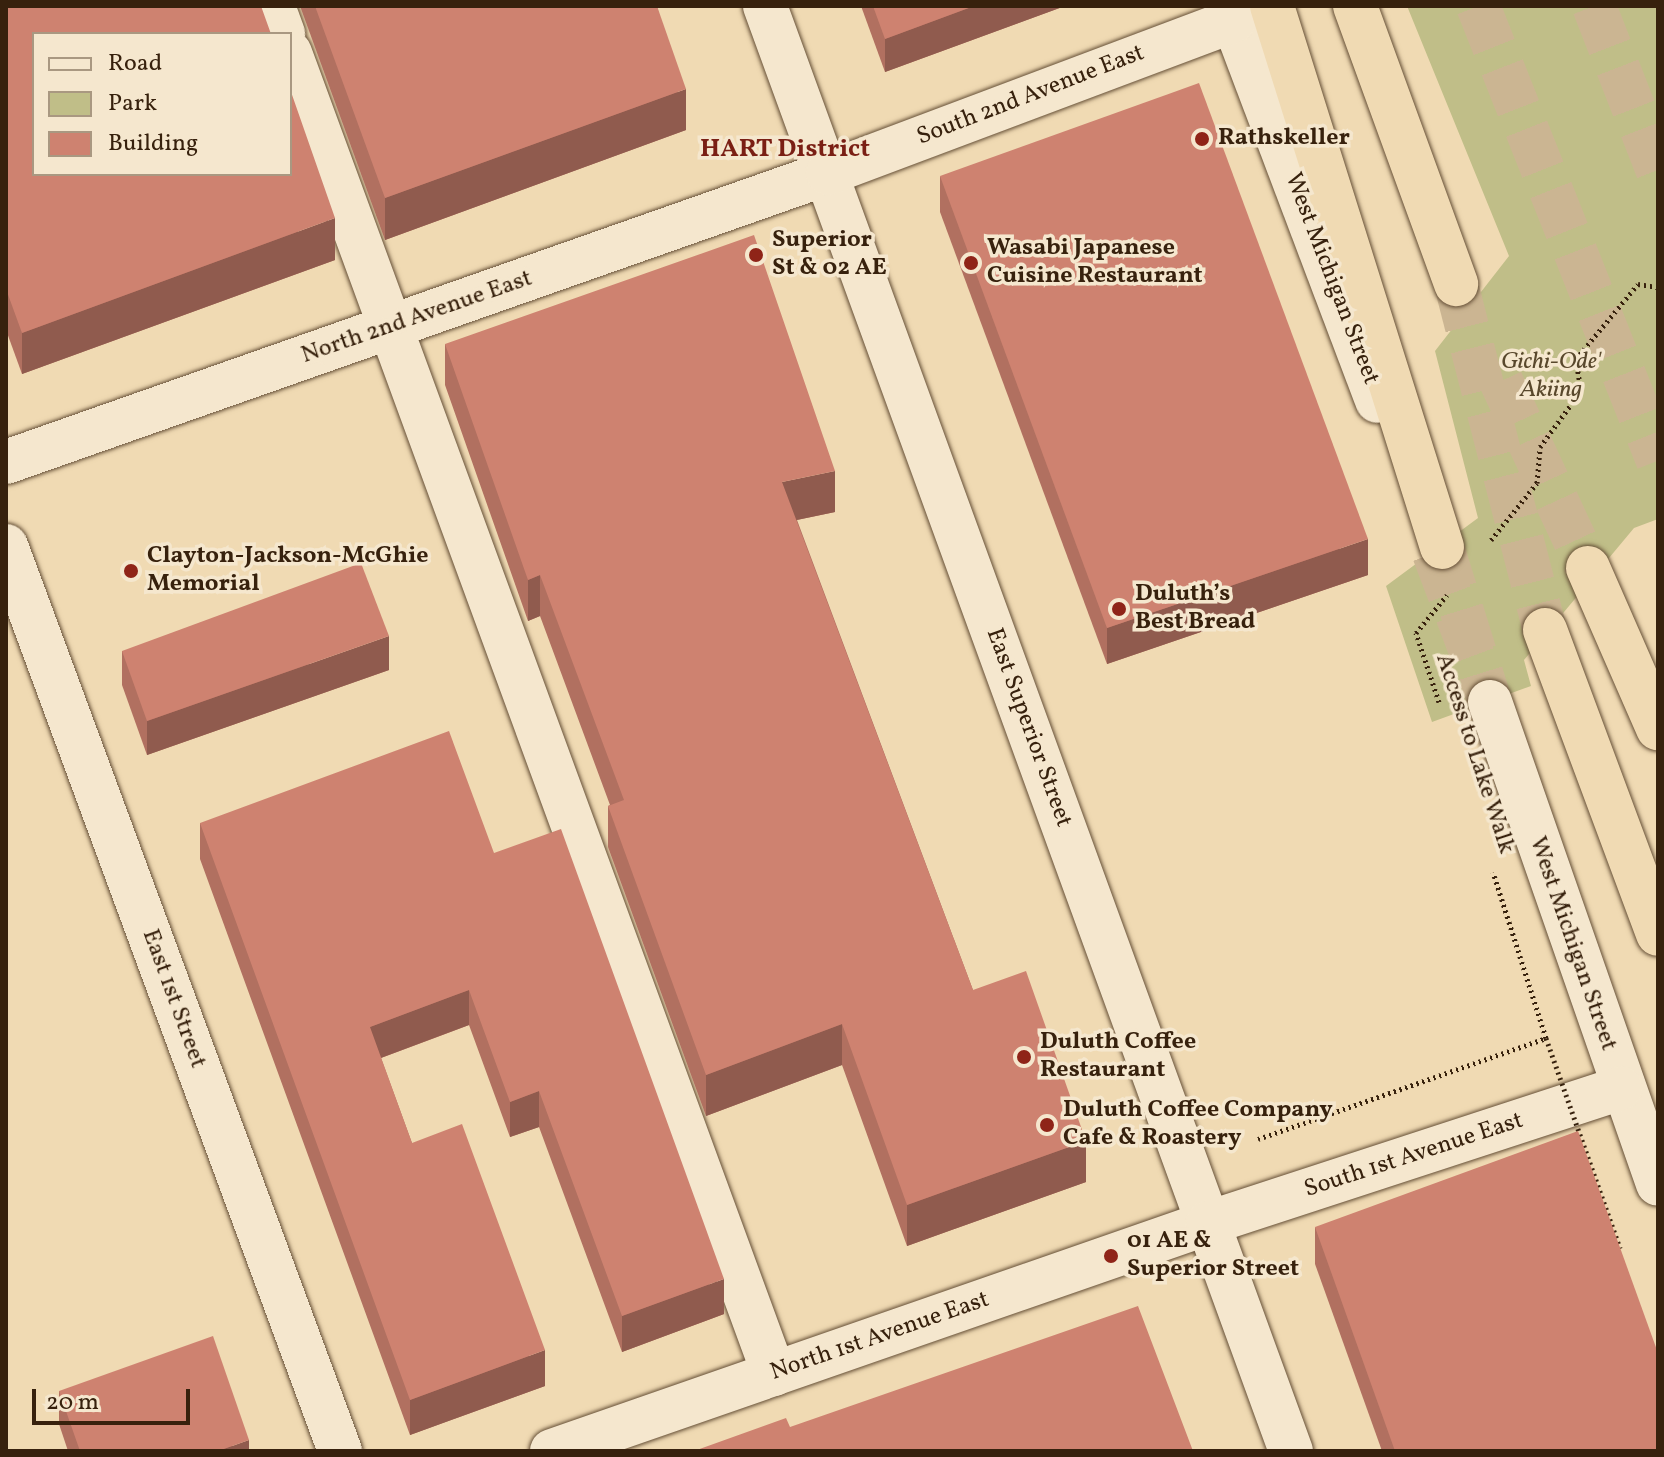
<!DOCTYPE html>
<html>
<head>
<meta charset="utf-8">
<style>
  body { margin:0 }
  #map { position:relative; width:1664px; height:1457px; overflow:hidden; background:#f0dab3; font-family:Vollkorn,serif }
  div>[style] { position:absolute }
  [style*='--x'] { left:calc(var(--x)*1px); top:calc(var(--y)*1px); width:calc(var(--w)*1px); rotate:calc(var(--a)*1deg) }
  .green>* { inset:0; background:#c0be88 }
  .minor-tunnel>* { height:44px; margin-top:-22px; transform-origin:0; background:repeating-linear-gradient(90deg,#cbb592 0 44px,transparent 0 66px) }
  .highway-tunnel>* { height:44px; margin-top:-22px; transform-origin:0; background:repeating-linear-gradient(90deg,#cbb592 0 44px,transparent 0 66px) }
  .path>* { height:5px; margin-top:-2.5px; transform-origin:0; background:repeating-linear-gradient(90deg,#37210d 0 2px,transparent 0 6px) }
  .roads { filter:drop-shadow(0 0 2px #654f36) drop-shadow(0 0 2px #654f36) }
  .minor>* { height:44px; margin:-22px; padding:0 22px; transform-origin:22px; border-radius:22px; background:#f5e7ce }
  .highway>* { height:44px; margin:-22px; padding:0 22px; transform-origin:22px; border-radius:22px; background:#f0dab3 }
  .path-bridge>* { height:5px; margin-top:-2.5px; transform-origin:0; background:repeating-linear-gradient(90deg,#37210d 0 2px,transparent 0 6px) }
  .wall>* { inset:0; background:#b17060 }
  .shaded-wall>* { inset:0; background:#905b4e }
  .building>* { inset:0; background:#ce8270 }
  .dots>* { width:22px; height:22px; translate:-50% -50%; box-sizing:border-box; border:4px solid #f5e7ce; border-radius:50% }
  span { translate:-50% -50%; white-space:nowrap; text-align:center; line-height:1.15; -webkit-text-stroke:7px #f5e7ce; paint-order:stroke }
  .street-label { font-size:24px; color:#37210d }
  .poi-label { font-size:24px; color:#37210d; font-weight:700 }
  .left { translate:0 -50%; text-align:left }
  .park-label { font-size:24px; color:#59482c; font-style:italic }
  .neighbourhood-label { font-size:26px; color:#7a1f14; font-weight:700 }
  .frame { position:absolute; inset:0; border:8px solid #37210d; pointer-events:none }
  .legend { position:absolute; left:32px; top:32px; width:260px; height:144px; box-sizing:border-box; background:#f5e7ce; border:2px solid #a99881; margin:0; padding:10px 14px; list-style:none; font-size:24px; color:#37210d }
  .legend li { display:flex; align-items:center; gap:16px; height:40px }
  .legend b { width:40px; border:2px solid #a99881 }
  .scale { position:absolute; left:32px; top:1389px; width:158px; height:36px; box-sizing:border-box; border:4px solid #37210d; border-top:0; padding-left:10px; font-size:24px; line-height:28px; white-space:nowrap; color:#37210d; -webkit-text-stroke:6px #f5e7ce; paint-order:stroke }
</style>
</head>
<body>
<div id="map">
  <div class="green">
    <div style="clip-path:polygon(1407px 6px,1658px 6px,1658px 519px,1634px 528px,1524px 660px,1531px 686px,1432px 722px,1386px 586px,1478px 518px,1435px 351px,1509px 256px)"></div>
  </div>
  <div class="minor-tunnel">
    <div style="--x:1434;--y:553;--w:159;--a:69.4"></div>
  </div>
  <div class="highway-tunnel">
    <div style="--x:1478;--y:6;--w:489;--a:68.4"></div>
    <div style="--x:1594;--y:6;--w:177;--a:68.8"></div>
    <div style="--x:1456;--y:284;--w:357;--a:75.6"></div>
    <div style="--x:1501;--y:381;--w:206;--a:65.1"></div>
    <div style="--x:1442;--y:547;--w:162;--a:72.8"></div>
  </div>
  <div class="path">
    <div style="--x:1491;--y:540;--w:73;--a:-51.1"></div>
    <div style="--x:1537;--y:483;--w:36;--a:-85"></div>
    <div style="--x:1540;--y:447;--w:69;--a:-53.8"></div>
    <div style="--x:1581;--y:391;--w:32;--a:-99"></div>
    <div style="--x:1576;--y:359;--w:97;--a:-50.4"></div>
    <div style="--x:1638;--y:284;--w:20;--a:9"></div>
    <div style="--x:1439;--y:702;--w:73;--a:-108.4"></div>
    <div style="--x:1416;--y:633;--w:49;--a:-50.8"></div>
    <div style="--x:1258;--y:1139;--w:305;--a:-19.3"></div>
    <div style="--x:1546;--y:1038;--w:174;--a:-107.7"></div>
  </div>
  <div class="roads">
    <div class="minor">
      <div style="--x:273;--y:6;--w:30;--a:70"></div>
      <div style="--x:765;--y:6;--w:1538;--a:70"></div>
      <div style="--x:1228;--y:6;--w:422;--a:69.3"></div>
      <div style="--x:290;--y:53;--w:1407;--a:69.88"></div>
      <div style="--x:6;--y:462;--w:871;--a:-19.37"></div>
      <div style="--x:828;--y:173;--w:434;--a:-20.6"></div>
      <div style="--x:6;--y:546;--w:965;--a:69.74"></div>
      <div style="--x:1490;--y:702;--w:510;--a:70.78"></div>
      <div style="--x:552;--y:1451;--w:694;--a:-19.17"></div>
      <div style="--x:1208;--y:1223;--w:434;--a:-18.1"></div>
    </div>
    <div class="highway">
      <div style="--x:1272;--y:6;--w:567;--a:72.56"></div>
      <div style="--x:1355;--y:6;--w:296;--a:70"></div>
      <div style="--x:1588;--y:568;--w:175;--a:66.4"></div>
      <div style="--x:1545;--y:630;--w:324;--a:69.6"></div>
    </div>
  </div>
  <div class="path-bridge">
    <div style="--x:1546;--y:1038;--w:223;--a:70.6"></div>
  </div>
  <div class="wall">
    <div style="clip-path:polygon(6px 6px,335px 260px,22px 374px,6px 330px)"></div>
    <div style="clip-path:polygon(300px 6px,657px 6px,686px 130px,385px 240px)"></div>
    <div style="clip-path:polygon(861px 6px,1065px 6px,885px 72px)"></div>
    <div style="clip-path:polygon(940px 176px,1368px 575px,1107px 664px,940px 212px)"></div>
    <div style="clip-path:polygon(445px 344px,835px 512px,797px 520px,973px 990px,1086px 1182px,907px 1246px,842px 1065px,706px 1116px,608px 847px,608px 806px,610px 805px,540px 616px,528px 621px,445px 385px)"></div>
    <div style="clip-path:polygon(122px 651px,389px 670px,147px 755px,122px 685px)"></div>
    <div style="clip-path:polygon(200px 823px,494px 853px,724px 1314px,622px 1352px,539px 1127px,510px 1137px,469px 1025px,381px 1058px,412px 1143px,545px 1386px,410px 1435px,200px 859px)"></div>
    <div style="clip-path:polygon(1315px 1227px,1658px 1451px,1382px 1451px,1315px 1264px)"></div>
    <div style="clip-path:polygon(59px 1391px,249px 1451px,68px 1451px,59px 1424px)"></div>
  </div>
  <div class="shaded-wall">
    <div style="clip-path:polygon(974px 6px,1065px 6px,885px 72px,885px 39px)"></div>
    <div style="clip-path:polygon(686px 89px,686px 130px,385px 240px,385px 198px)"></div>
    <div style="clip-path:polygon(335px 218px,335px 260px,22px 374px,22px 333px)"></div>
    <div style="clip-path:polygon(835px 471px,835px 512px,782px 523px,782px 482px)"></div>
    <div style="clip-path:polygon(1368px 539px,1368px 575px,1107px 664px,1107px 628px)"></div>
    <div style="clip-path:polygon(540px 575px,540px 616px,528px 621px,528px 580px)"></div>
    <div style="clip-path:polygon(389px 636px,389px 670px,147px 755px,147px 721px)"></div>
    <div style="clip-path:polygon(469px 990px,469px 1025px,370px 1062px,370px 1027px)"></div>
    <div style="clip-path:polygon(842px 1024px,842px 1065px,706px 1116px,706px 1075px)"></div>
    <div style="clip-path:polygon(539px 1091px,539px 1127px,510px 1137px,510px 1102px)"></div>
    <div style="clip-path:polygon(1086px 1141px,1086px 1182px,907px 1246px,907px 1205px)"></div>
    <div style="clip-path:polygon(724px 1279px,724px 1314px,622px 1352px,622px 1316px)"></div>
    <div style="clip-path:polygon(545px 1350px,545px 1386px,410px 1435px,410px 1400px)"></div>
    <div style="clip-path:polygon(249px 1440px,249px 1451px,218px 1451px)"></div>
  </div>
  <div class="building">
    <div style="clip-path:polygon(6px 6px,261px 6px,271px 34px,34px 34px,34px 174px,290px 174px,290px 89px,335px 218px,22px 333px,6px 289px)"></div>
    <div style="clip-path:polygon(315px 6px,657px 6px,686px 89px,385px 198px)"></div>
    <div style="clip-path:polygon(873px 6px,974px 6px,885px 39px)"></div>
    <div style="clip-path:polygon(1199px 83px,1368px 539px,1107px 628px,940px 176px)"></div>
    <div style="clip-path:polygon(754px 235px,835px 471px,782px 482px,973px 990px,1026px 971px,1086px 1141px,907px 1205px,842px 1024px,706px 1075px,608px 806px,624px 800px,540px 575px,528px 580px,445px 344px)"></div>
    <div style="clip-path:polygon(361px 563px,389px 636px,147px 721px,122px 651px)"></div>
    <div style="clip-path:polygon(449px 731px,494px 853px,561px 829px,724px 1279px,622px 1316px,539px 1091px,510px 1102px,469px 990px,370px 1027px,412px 1143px,462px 1124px,545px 1350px,410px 1400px,200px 823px)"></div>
    <div style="clip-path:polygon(1578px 1131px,1658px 1353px,1658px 1451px,1395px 1451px,1315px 1227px)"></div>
    <div style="clip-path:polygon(1138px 1306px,1193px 1451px,694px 1451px,786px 1418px,790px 1427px)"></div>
    <div style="clip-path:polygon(213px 1336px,249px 1440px,218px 1451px,80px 1451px,59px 1391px)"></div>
  </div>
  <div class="dots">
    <div style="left:1202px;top:139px;background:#8f2418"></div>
    <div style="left:756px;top:255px;background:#8f2418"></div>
    <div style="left:971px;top:263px;background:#8f2418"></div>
    <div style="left:131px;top:571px;background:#8f2418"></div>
    <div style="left:1119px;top:609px;background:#8f2418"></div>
    <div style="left:1024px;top:1057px;background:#8f2418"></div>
    <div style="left:1047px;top:1125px;background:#8f2418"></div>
    <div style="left:1111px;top:1256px;background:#8f2418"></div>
  </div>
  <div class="street-label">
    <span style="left:1031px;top:96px;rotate:-21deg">South 2nd Avenue East</span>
    <span style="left:1331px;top:279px;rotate:69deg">West Michigan Street</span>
    <span style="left:417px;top:318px;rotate:-19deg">North 2nd Avenue East</span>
    <span style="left:1028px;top:728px;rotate:70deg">East Superior Street</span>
    <span style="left:1474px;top:754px;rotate:72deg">Access to Lake Walk</span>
    <span style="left:1572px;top:944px;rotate:71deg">West Michigan Street</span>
    <span style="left:173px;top:999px;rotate:70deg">East 1st Street</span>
    <span style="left:1414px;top:1156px;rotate:-18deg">South 1st Avenue East</span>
    <span style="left:880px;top:1337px;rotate:-19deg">North 1st Avenue East</span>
  </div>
  <div class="poi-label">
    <span class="left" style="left:1218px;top:139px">Rathskeller</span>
    <span class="left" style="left:772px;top:255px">Superior<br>St &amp; 02 AE</span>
    <span class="left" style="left:987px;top:263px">Wasabi Japanese<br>Cuisine Restaurant</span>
    <span class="left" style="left:147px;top:571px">Clayton-Jackson-McGhie<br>Memorial</span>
    <span class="left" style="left:1135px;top:609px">Duluth’s<br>Best Bread</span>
    <span class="left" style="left:1040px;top:1057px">Duluth Coffee<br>Restaurant</span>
    <span class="left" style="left:1063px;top:1125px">Duluth Coffee Company<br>Cafe &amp; Roastery</span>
    <span class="left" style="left:1127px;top:1256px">01 AE &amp;<br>Superior Street</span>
  </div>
  <div class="park-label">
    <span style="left:1551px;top:377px">Gichi-Ode'<br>Akiing</span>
  </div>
  <div class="neighbourhood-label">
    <span style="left:785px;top:150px">HART District</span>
  </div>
  <div class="frame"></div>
  <ul class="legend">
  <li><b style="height:10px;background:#f5e7ce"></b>Road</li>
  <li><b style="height:22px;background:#c0be88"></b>Park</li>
  <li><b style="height:22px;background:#ce8270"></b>Building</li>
  </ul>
  <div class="scale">20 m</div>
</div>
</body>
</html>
